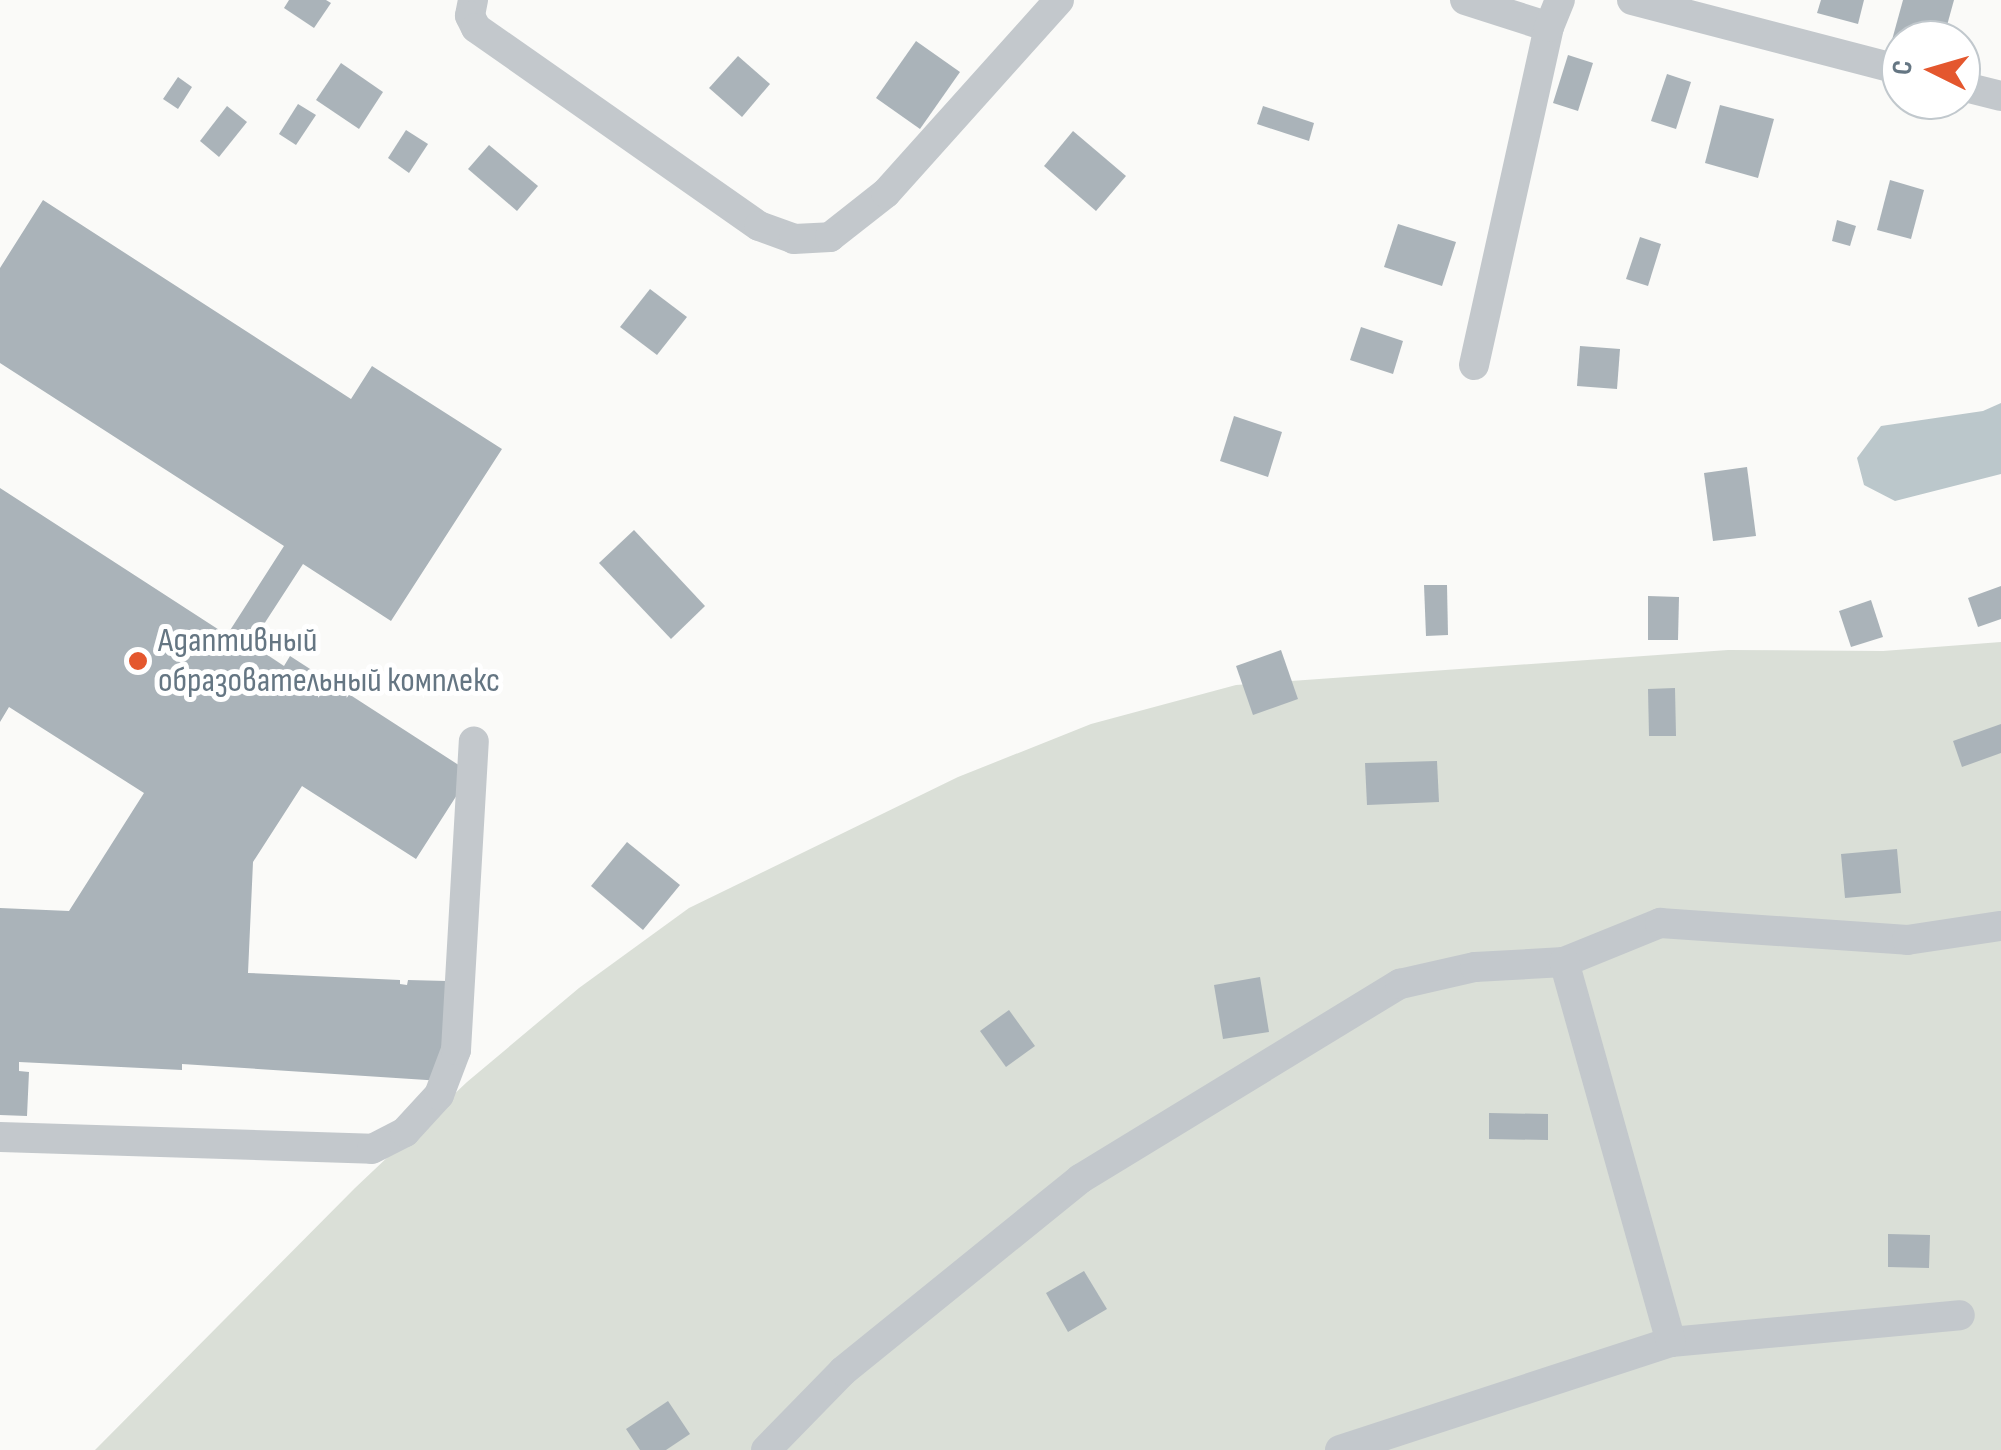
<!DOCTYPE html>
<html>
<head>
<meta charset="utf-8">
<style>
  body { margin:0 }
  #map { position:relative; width:2001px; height:1450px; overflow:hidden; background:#fafaf8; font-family:"Sofia Sans Condensed",sans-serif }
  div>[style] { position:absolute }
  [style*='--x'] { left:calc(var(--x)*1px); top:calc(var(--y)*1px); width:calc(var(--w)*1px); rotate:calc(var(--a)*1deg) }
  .green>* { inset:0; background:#dadfd7 }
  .water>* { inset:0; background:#bbc7cb }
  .building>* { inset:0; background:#aab3b9 }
  .street>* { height:30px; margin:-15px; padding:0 15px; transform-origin:15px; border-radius:15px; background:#c3c8cc }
  .dots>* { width:28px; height:28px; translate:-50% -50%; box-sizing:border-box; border:5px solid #fff; border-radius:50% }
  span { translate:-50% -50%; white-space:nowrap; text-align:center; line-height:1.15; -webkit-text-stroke:10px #fff; paint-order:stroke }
  .poi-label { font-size:35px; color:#657683 }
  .left { translate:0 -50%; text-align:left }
  .north { position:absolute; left:1881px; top:20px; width:100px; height:100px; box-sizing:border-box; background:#fff; border:2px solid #c1c8cd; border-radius:50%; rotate:275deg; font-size:28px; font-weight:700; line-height:40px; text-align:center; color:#657683 }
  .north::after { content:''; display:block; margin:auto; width:35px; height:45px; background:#e4572e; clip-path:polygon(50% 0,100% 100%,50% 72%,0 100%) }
</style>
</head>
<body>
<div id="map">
  <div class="green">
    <div style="clip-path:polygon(2001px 642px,2001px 1450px,95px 1450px,355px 1188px,467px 1082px,579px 988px,689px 908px,958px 777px,1091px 724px,1236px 685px,1728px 650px,1883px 651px)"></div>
  </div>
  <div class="water">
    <div style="clip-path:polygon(2001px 403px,2001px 474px,1895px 501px,1864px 485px,1857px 458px,1881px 426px,1983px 411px)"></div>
  </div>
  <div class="building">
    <div style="clip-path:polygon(289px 0,326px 0,331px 3px,314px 28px,284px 8px)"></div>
    <div style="clip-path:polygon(1821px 0,1864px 0,1858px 24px,1817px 13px)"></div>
    <div style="clip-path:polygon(1903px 0,1954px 0,1943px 40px,1892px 40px)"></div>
    <div style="clip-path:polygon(916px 41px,960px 72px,920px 129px,876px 98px)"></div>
    <div style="clip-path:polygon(1568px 55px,1593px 63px,1578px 111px,1553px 103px)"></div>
    <div style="clip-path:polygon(738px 56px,770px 84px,742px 117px,709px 88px)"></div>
    <div style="clip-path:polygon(341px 63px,383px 92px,359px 129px,316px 100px)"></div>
    <div style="clip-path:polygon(1667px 74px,1691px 82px,1676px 129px,1651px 121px)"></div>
    <div style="clip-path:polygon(178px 77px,192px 87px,178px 109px,163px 99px)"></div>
    <div style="clip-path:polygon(298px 104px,316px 115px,296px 145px,279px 134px)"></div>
    <div style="clip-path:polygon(1720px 105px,1774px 119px,1758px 178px,1705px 163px)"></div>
    <div style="clip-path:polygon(227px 106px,247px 122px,219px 157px,200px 141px)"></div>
    <div style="clip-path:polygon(1263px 106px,1314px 123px,1309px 141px,1257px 124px)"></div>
    <div style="clip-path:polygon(406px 130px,428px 144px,409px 173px,388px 158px)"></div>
    <div style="clip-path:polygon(1073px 131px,1126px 176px,1096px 211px,1044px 166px)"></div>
    <div style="clip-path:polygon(489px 145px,538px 186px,517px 211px,468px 169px)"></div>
    <div style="clip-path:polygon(1890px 180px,1924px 190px,1911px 239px,1877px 230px)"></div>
    <div style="clip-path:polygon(43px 200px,351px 399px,372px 366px,502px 449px,391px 621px,303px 564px,251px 644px,284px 666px,290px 656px,471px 773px,416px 859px,302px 786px,253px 862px,248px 973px,400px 980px,400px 984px,407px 985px,408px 980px,447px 981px,442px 1081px,182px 1064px,182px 1070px,19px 1062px,19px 1071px,29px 1072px,27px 1116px,0 1115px,0 908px,69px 911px,144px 793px,9px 707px,0 722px,0 488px,227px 635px,284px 546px,0 363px,0 268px)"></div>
    <div style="clip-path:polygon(1837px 220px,1856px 226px,1850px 246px,1832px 241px)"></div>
    <div style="clip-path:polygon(1398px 224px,1456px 242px,1442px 286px,1384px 267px)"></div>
    <div style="clip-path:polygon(1640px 237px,1661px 244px,1648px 286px,1626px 279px)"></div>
    <div style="clip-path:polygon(650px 289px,687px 317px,657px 355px,620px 327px)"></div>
    <div style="clip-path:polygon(1361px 327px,1403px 341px,1393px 374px,1350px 360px)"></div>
    <div style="clip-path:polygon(1580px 346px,1620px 349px,1617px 389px,1577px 386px)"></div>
    <div style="clip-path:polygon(1234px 416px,1282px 432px,1268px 477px,1220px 461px)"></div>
    <div style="clip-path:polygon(1747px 467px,1756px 536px,1713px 541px,1704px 473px)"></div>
    <div style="clip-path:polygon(634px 530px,705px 606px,671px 639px,599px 563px)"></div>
    <div style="clip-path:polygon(1424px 585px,1447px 585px,1448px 635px,1426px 636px)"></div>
    <div style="clip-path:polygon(2001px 586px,2001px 619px,1978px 627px,1968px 598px)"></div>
    <div style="clip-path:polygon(1648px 596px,1679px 597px,1678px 640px,1648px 640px)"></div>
    <div style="clip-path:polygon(1871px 600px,1883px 637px,1851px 647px,1839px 611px)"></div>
    <div style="clip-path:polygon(1281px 650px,1298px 699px,1253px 715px,1236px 666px)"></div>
    <div style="clip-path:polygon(1675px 688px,1676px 736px,1649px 736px,1648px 689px)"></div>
    <div style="clip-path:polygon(2001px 724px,2001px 753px,1962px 767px,1953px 741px)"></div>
    <div style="clip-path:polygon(1437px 761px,1439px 802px,1367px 805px,1365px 763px)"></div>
    <div style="clip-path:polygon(627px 842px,680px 885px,643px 930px,591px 886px)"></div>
    <div style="clip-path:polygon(1897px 849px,1901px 893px,1845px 898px,1841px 854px)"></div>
    <div style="clip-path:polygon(1260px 977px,1269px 1032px,1223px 1039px,1214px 985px)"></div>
    <div style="clip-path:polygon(1009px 1010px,1035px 1046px,1006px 1067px,980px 1031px)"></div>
    <div style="clip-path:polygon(1489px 1113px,1548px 1114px,1548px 1140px,1489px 1139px)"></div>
    <div style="clip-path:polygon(1888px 1234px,1930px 1235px,1929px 1268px,1888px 1267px)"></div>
    <div style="clip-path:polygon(1084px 1271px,1107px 1309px,1068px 1332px,1046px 1293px)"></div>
    <div style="clip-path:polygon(668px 1401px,690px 1434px,666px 1450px,640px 1450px,626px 1429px)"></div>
  </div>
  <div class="street">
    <div style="--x:473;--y:0;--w:16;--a:101"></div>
    <div style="--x:470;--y:16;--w:13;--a:63"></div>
    <div style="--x:476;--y:28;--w:345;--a:35"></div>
    <div style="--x:759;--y:226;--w:37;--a:20"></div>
    <div style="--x:794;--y:239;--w:36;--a:-3"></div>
    <div style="--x:830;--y:237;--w:71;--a:-38.2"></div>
    <div style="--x:886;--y:193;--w:259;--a:-48.1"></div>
    <div style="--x:1465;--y:0;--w:88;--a:17.8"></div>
    <div style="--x:1632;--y:0;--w:278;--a:14.6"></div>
    <div style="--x:1961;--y:86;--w:41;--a:14"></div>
    <div style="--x:1474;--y:365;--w:346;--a:-77.5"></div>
    <div style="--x:1549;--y:27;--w:29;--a:-68"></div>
    <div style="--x:0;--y:1137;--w:372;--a:1.8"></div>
    <div style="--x:372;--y:1149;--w:37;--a:-27"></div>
    <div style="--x:405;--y:1132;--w:50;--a:-47.4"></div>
    <div style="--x:439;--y:1095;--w:48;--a:-69.3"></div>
    <div style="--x:456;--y:1050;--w:309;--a:-86.7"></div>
    <div style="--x:1671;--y:1342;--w:290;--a:-5.3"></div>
    <div style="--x:766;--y:1450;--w:110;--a:-45.7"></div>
    <div style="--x:843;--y:1371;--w:305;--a:-39"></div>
    <div style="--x:1080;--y:1179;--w:375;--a:-31.4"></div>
    <div style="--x:1400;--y:984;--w:77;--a:-12.8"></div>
    <div style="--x:1475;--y:967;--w:89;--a:-3.2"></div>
    <div style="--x:1564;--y:962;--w:104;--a:-22.1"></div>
    <div style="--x:1660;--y:923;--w:248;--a:3.9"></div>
    <div style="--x:1907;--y:940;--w:95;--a:-8.5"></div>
    <div style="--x:1340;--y:1450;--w:348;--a:-18.1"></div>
    <div style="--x:1671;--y:1342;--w:395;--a:-105.7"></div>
  </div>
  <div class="dots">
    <div style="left:138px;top:661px;background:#e4572e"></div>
  </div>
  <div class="poi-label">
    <span class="left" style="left:158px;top:661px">Адаптивный<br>образовательный комплекс</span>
  </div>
  <div class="north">С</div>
</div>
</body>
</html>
